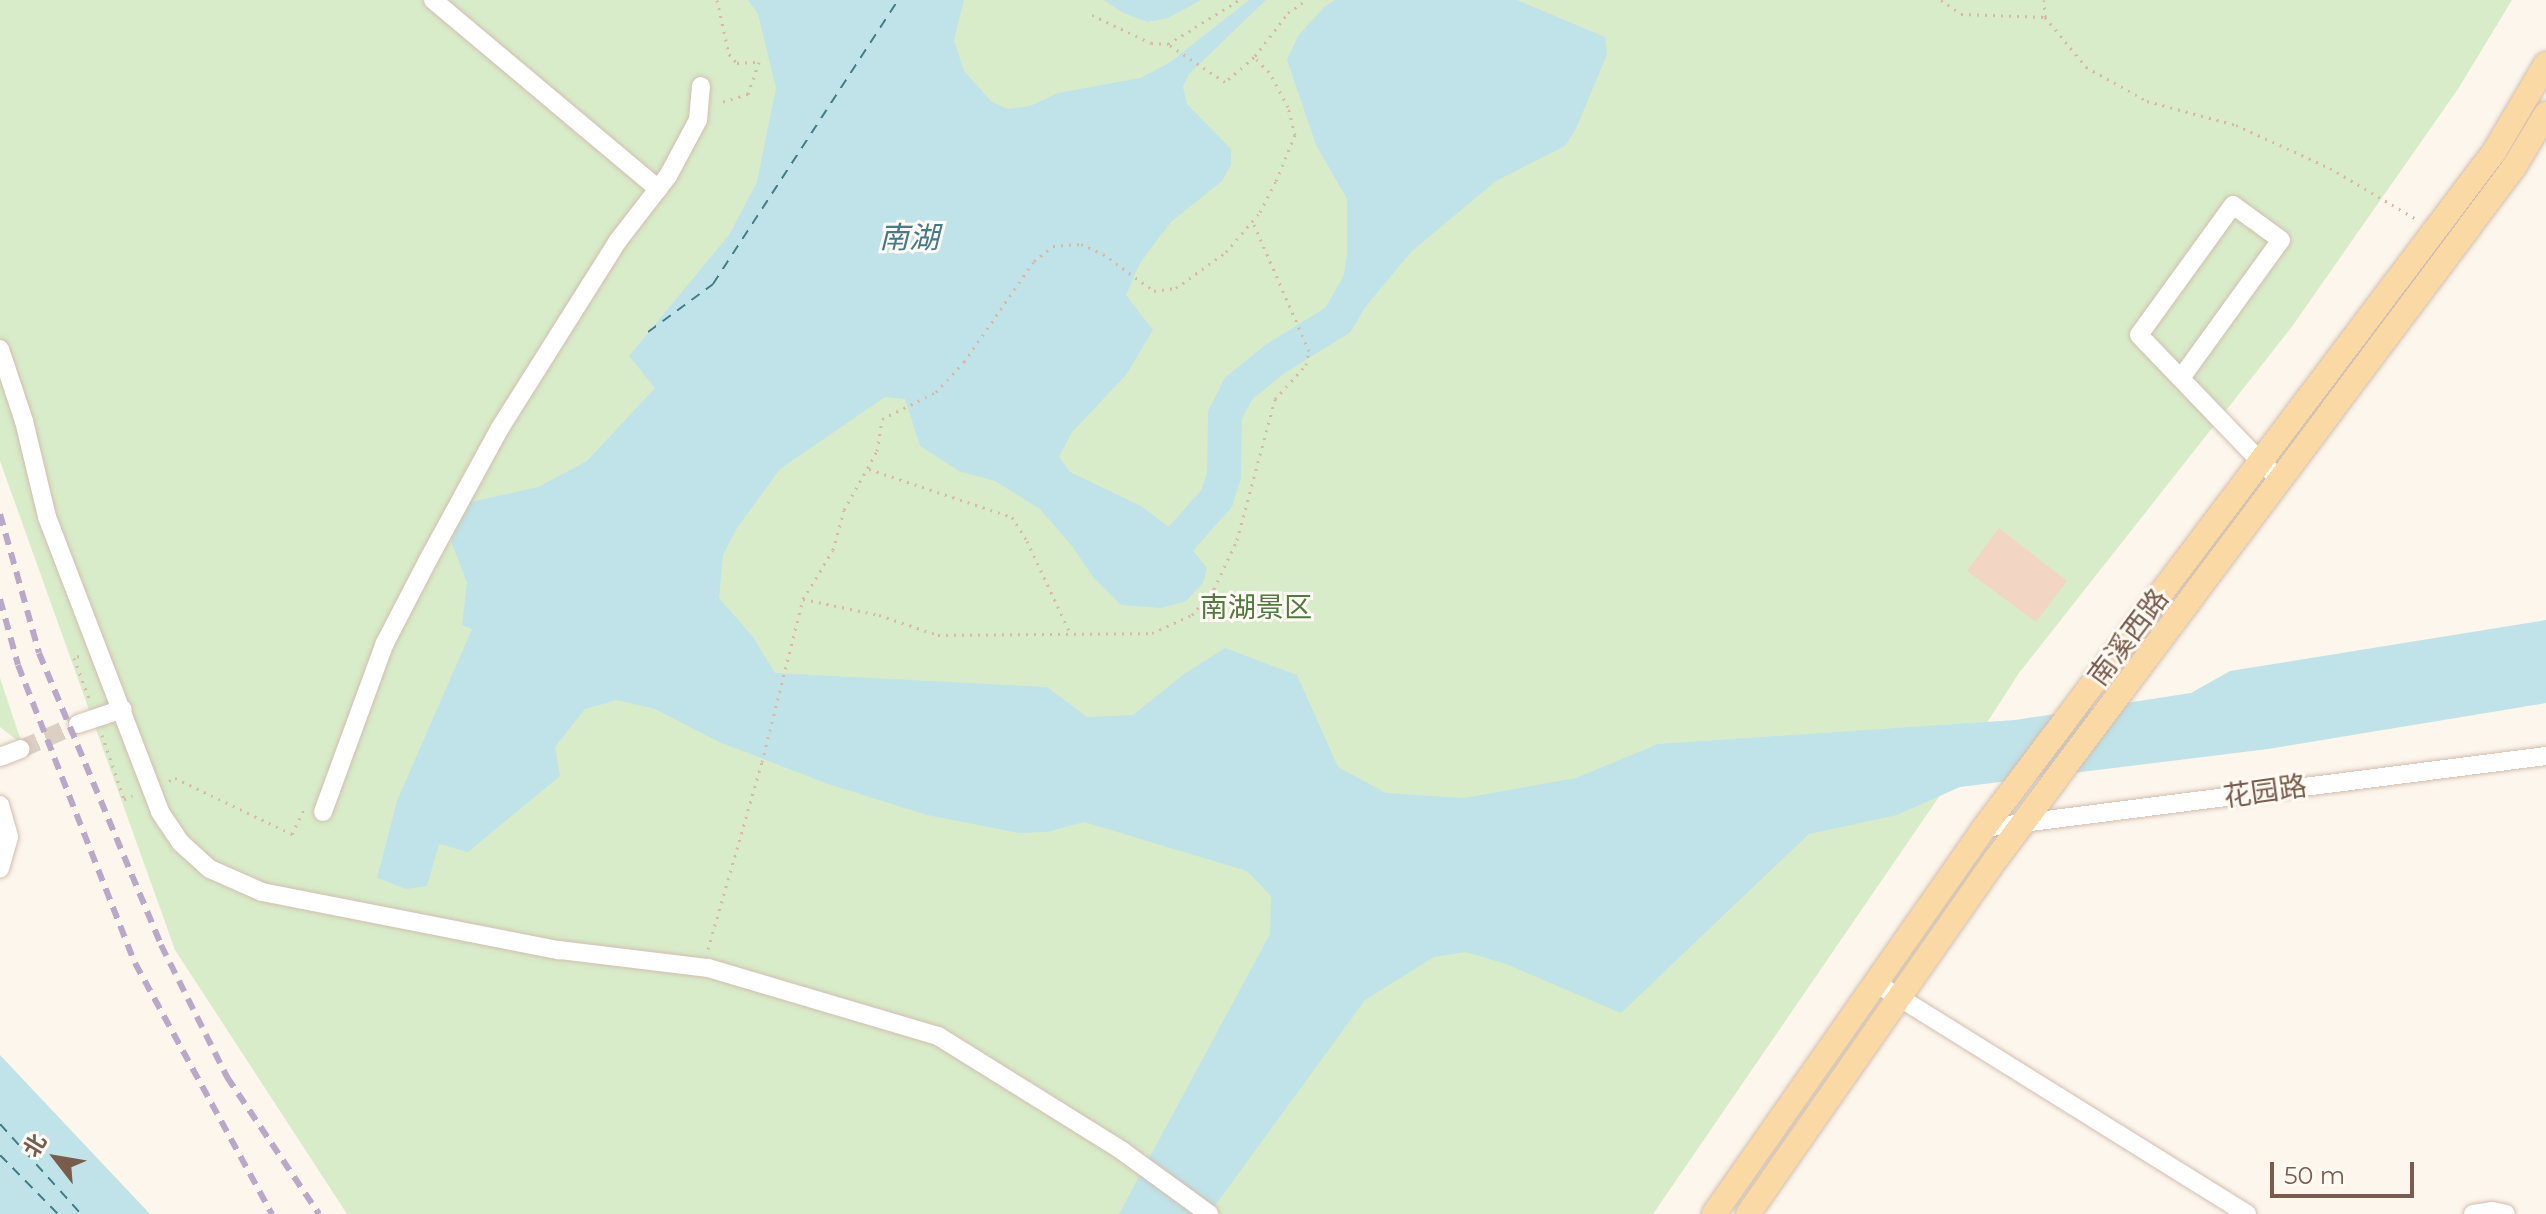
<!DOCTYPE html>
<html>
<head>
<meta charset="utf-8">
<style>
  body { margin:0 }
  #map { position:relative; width:2546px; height:1214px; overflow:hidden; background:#fdf6ec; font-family:Montserrat,"Noto Sans SC",sans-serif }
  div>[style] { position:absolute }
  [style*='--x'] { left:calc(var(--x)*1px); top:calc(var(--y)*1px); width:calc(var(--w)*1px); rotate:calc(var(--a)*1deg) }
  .green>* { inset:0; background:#d8ecc9 }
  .water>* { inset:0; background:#bfe3e8 }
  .river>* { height:34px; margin:-17px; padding:0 17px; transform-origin:17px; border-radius:17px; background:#bfe3e8 }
  .ferry>* { height:2px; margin-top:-1px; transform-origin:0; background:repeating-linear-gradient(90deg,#437c86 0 10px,transparent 0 18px) }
  .building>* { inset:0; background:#f3d5c3 }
  .minor-tunnel>* { height:18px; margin-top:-9px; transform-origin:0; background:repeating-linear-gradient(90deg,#dcd0c4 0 18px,transparent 0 27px) }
  .path>* { height:3px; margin-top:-1.5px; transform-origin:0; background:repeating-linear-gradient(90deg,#d9b8a5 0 2px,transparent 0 8px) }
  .roads { filter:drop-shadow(0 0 2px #d1beb0) drop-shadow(0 0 2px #d1beb0) }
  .minor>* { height:18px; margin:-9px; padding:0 9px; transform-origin:9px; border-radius:9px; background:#fff }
  .major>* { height:24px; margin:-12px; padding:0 12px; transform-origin:12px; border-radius:12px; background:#fbd9a5 }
  .rail>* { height:6px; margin-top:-3px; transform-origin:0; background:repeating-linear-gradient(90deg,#b9a8c9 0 12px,transparent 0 20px) }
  span { translate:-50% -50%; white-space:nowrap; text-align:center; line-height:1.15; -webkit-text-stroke:6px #fffaf3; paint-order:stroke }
  .park-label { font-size:28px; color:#537a41 }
  .street-label { font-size:28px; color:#7a5c4d }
  .water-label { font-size:30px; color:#437c86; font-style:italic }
  .north { position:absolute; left:16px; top:1118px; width:80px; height:80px; -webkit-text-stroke:6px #fffaf3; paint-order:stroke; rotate:301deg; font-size:22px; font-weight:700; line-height:32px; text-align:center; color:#7a5c4d }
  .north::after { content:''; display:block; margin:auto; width:28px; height:36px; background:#7a5c4d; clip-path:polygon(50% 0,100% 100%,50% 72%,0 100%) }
  .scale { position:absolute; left:2270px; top:1162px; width:144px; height:36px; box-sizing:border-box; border:4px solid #7a5c4d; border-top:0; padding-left:10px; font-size:24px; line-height:28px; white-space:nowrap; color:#7a5c4d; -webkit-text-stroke:6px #fffaf3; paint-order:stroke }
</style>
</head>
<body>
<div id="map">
  <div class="green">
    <div style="clip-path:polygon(0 0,2512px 0,2458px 89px,2291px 328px,2019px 673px,1943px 791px,1653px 1214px,347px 1214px,175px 950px,0 461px)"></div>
    <div style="clip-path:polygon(0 678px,22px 744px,0 727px)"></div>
  </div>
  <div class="water">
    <div style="clip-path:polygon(748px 0,964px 0,954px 40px,964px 71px,992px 102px,1008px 109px,1030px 106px,1058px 93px,1140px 78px,1169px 63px,1249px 0,1266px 0,1189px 74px,1183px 87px,1187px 104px,1231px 149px,1231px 165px,1222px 181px,1171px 222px,1140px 263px,1126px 295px,1153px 330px,1126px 375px,1072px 432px,1059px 457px,1070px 472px,1141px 506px,1181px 536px,1207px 568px,1203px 583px,1186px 601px,1161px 608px,1121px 605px,1093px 577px,1072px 546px,1040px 509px,995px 481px,959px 471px,920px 446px,905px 399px,885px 397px,780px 469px,737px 528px,723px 555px,719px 598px,753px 637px,775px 673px,1047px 687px,1087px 717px,1133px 715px,1184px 674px,1225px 648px,1297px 675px,1338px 767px,1386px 793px,1464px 798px,1576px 778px,1658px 744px,2015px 720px,2191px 693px,2230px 671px,2546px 620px,2546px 703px,2268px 749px,1960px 787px,1897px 815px,1809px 834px,1621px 1013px,1506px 964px,1466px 952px,1434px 957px,1365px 1000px,1209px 1214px,1119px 1214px,1270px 934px,1271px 896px,1247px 871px,1084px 822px,1047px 832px,1019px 833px,927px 815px,828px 784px,719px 742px,655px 709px,617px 700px,585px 709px,555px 747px,560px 776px,468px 852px,439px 844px,427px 886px,406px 889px,377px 878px,397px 801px,472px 629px,462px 625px,467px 583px,451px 541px,471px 502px,538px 487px,587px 461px,655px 388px,629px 356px,729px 235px,757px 182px,776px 88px,758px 14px)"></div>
    <div style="clip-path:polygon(1104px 0,1201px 0,1168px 18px,1148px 22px,1123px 13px)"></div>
    <div style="clip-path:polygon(1336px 0,1517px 0,1605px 37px,1607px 54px,1576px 129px,1565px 146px,1496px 181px,1411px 252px,1362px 311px,1339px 304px,1347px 255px,1347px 199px,1316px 145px,1287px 60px,1298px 36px,1325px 6px)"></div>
    <div style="clip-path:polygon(0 1055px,150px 1214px,0 1214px)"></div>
  </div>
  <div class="river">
    <div style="--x:1154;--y:569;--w:95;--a:-48.4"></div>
    <div style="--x:1217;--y:498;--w:24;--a:-73"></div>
    <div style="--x:1224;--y:475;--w:60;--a:-89"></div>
    <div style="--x:1225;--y:415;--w:29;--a:-63"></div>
    <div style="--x:1238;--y:389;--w:48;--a:-39"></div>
    <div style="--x:1275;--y:359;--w:74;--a:-31.8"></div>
    <div style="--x:1338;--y:320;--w:62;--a:-60.1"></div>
  </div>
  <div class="ferry">
    <div style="--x:648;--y:332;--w:81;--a:-36.4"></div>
    <div style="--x:713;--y:284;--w:339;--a:-56.9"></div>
    <div style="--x:0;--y:1124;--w:121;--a:48"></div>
    <div style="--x:0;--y:1155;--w:83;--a:45.5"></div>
  </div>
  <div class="building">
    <div style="clip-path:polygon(1999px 528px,2067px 581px,2036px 622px,1967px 571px)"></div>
  </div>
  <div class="minor-tunnel">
    <div style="--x:21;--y:749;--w:62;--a:-23.7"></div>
  </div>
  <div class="path">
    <div style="--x:717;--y:0;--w:55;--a:77.5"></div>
    <div style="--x:729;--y:54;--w:12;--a:48"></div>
    <div style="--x:737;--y:63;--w:22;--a:-3"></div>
    <div style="--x:759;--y:62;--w:34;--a:109"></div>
    <div style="--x:748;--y:94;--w:31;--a:163"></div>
    <div style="--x:1941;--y:0;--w:24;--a:35"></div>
    <div style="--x:1961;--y:14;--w:84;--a:2"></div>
    <div style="--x:2045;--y:17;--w:17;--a:-93"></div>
    <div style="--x:1092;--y:15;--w:65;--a:25.4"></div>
    <div style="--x:1151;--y:43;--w:17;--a:3"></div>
    <div style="--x:1168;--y:44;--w:84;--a:-31.8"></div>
    <div style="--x:2045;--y:17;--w:65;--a:50.6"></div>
    <div style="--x:2086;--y:67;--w:70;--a:29.1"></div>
    <div style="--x:2147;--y:101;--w:92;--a:15.1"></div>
    <div style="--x:2236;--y:125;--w:103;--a:24.6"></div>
    <div style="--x:2330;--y:168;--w:102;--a:30.6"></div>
    <div style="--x:1255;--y:56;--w:54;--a:-52.5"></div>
    <div style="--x:1288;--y:13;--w:22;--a:-36"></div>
    <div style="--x:869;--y:469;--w:151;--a:18.6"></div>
    <div style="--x:1012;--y:517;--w:28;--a:58"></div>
    <div style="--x:1027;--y:541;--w:102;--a:64.9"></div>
    <div style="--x:803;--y:599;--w:78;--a:11.9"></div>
    <div style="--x:879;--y:615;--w:62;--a:18.7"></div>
    <div style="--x:938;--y:635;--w:214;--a:-0.5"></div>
    <div style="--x:1152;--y:633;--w:44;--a:-24.2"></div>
    <div style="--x:1192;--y:615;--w:34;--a:-50"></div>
    <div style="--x:1214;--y:589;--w:54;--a:-64.9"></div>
    <div style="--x:1237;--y:540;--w:146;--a:-74.9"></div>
    <div style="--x:1275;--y:399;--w:46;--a:-47.6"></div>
    <div style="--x:1306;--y:365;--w:14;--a:-78"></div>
    <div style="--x:1309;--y:351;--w:143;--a:-113.5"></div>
    <div style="--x:79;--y:656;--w:5;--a:158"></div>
    <div style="--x:74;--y:658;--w:46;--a:69.6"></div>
    <div style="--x:102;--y:735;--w:68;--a:71"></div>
    <div style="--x:124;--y:799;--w:9;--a:-21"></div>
    <div style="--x:169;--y:781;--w:7;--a:-27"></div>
    <div style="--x:175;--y:778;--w:130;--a:25.6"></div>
    <div style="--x:292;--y:834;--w:28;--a:-64"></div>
    <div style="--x:708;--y:949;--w:195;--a:-73.9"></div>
    <div style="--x:762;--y:762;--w:168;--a:-75.9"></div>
    <div style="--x:803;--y:599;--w:57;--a:-58.5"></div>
    <div style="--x:833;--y:550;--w:41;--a:-74.6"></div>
    <div style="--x:844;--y:510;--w:68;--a:-60.8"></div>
    <div style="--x:877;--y:451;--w:32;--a:-81"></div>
    <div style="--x:882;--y:419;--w:60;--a:-26.6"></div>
    <div style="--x:936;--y:392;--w:41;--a:-47"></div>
    <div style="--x:964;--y:362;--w:123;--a:-55.3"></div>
    <div style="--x:1034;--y:261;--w:24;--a:-38"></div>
    <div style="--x:1053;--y:246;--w:28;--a:-4"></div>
    <div style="--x:1081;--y:244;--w:24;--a:24"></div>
    <div style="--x:1103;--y:254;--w:63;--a:36"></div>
    <div style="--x:1154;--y:291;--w:22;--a:-8"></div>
    <div style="--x:1176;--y:288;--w:62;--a:-35.8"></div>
    <div style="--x:1226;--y:252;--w:52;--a:-49.6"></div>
    <div style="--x:1260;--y:212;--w:35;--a:-63"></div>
    <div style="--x:1276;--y:181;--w:50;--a:-67.6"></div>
    <div style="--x:1295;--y:135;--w:29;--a:-104"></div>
    <div style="--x:1288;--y:107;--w:40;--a:-118"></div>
    <div style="--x:1269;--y:72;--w:21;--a:-135"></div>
    <div style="--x:1254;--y:57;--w:38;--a:139"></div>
    <div style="--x:1225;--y:82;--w:69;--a:-146.3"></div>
  </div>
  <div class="roads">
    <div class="minor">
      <div style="--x:433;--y:0;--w:294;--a:40"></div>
      <div style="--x:0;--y:349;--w:76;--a:71.6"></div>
      <div style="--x:24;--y:421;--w:99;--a:76.5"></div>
      <div style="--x:47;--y:517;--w:316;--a:69"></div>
      <div style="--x:160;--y:812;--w:37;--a:56"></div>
      <div style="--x:181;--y:843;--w:39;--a:42"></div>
      <div style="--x:210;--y:869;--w:57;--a:23.9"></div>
      <div style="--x:262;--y:892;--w:303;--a:11.1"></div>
      <div style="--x:559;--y:950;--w:150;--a:6.9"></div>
      <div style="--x:708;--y:968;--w:240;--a:16.5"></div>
      <div style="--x:938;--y:1036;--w:216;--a:31.9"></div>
      <div style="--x:1121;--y:1150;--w:109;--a:36"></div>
      <div style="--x:2181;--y:378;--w:170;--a:-54.1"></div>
      <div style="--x:2281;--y:240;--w:59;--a:-143.9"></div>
      <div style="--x:2233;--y:205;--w:160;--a:125.9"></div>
      <div style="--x:2139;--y:335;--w:176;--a:46.2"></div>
      <div style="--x:2261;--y:462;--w:25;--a:42"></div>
      <div style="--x:78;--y:724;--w:47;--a:-18.4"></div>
      <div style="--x:0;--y:757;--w:22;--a:-21"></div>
      <div style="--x:0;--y:805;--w:33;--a:74"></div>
      <div style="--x:9;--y:837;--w:33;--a:106"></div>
      <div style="--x:323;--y:812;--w:180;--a:-69.9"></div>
      <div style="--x:385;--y:643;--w:93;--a:-62.6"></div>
      <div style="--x:428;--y:560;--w:150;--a:-61.4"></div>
      <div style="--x:500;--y:428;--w:220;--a:-57.8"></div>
      <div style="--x:617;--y:242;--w:83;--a:-52.3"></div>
      <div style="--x:668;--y:176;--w:64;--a:-61.8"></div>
      <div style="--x:698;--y:120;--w:34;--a:-85"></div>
      <div style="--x:1984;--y:828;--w:567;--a:-7.3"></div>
      <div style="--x:1876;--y:983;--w:437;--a:31.9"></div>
      <div style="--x:2473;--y:1214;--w:19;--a:-9"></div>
      <div style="--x:2492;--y:1211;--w:14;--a:12"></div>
    </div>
    <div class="major">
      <div style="--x:1714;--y:1214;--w:471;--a:-55"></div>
      <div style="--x:1984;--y:828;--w:847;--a:-52.97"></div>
      <div style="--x:2494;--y:152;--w:102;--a:-59.4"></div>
      <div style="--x:1748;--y:1214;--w:433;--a:-55.1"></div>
      <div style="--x:1996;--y:859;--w:864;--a:-53.18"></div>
      <div style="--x:2514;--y:167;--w:62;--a:-58.9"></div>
    </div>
  </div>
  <div class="rail">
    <div style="--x:0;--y:514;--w:144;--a:74.3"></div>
    <div style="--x:39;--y:653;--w:316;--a:67.3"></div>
    <div style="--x:161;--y:945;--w:148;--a:63.4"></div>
    <div style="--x:227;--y:1077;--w:165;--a:56.1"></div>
    <div style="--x:0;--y:599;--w:68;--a:74.7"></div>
    <div style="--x:18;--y:665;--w:320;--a:68.6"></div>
    <div style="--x:135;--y:963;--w:286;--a:61.4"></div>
  </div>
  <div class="park-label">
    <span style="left:1256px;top:607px">南湖景区</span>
  </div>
  <div class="street-label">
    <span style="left:2128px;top:637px;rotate:-53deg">南溪西路</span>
    <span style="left:2265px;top:791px;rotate:-8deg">花园路</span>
  </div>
  <div class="water-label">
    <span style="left:909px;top:238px">南湖</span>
  </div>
  <div class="north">北</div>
  <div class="scale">50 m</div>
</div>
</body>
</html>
